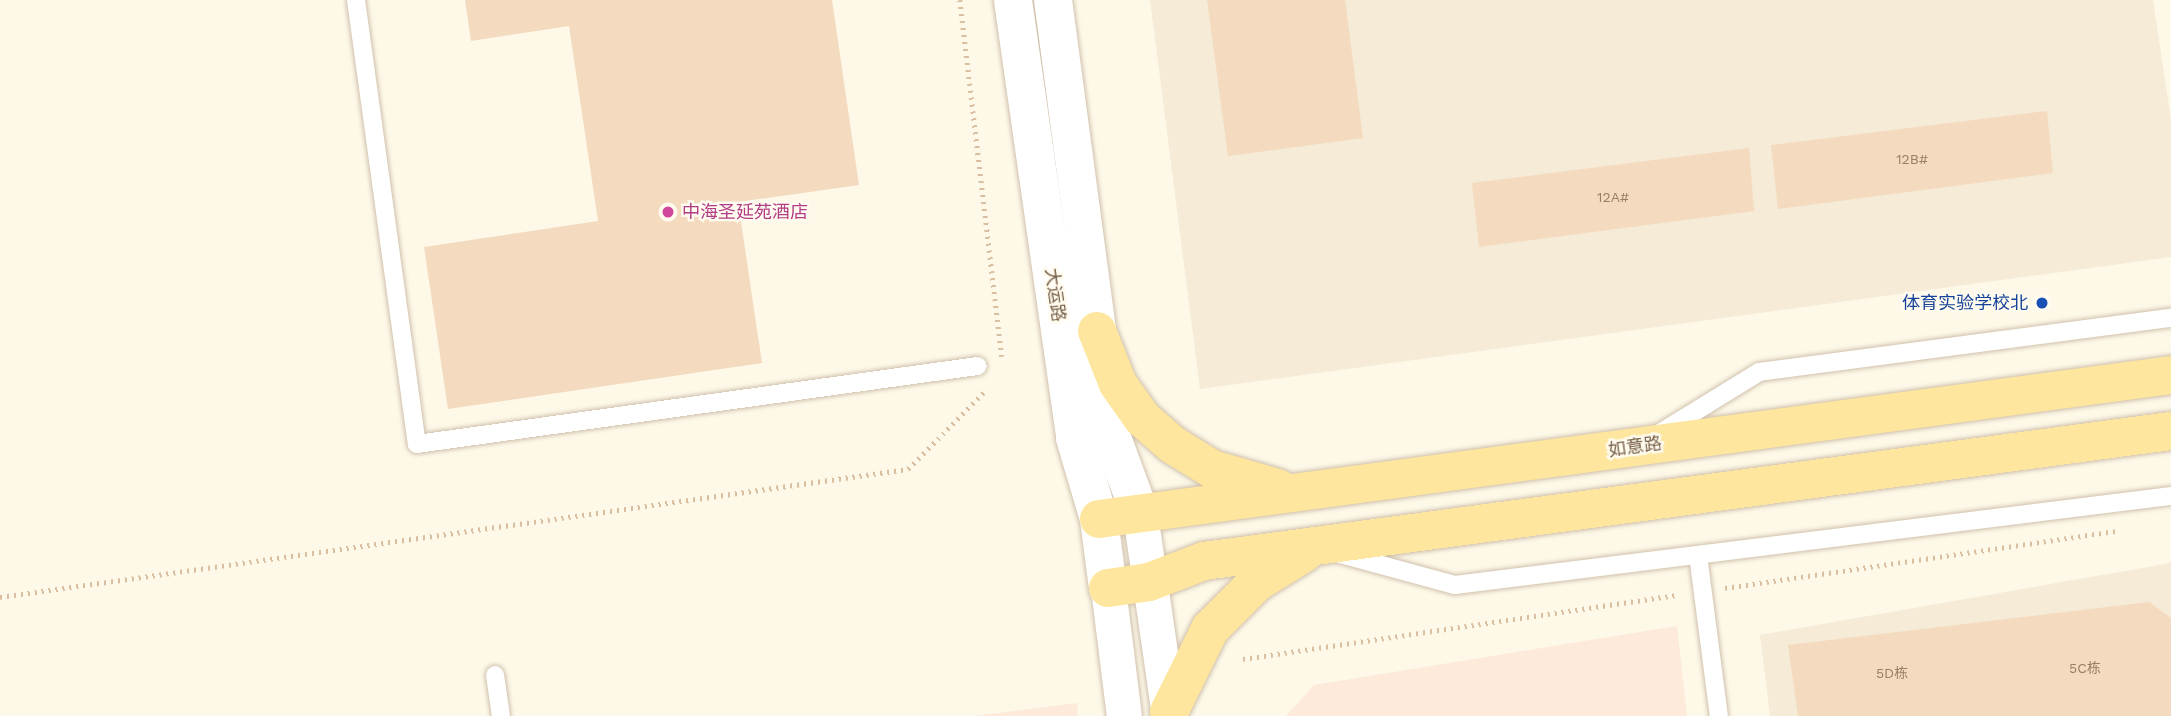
<!DOCTYPE html>
<html>
<head>
<meta charset="utf-8">
<style>
  body { margin:0 }
  #map { position:relative; width:2171px; height:716px; overflow:hidden; background:#fdf8e8; font-family:"Work Sans","Noto Sans SC",sans-serif }
  div>[style] { position:absolute }
  [style*='--x'] { left:calc(var(--x)*1px); top:calc(var(--y)*1px); width:calc(var(--w)*1px); rotate:calc(var(--a)*1deg) }
  .residential>* { inset:0; background:#f5ebd6 }
  .commercial>* { inset:0; background:#feeadb }
  .building>* { inset:0; background:#f4dabe }
  .path>* { height:4.5px; margin-top:-2.25px; transform-origin:0; background:repeating-linear-gradient(90deg,#dabea0 0 2px,transparent 0 7px) }
  .roads { filter:drop-shadow(0 0 2px #d0c1ac) drop-shadow(0 0 2px #d0c1ac) }
  .lane>* { height:18px; margin:-9px; padding:0 9px; transform-origin:9px; border-radius:9px; background:#fff }
  .street>* { height:35px; margin:-17.5px; padding:0 17.5px; transform-origin:17.5px; border-radius:17.5px; background:#fff }
  .secondary>* { height:38px; margin:-19px; padding:0 19px; transform-origin:19px; border-radius:19px; background:#fff }
  .primary>* { height:38px; margin:-19px; padding:0 19px; transform-origin:19px; border-radius:19px; background:#fee69e }
  .dots>* { width:19px; height:19px; translate:-50% -50%; box-sizing:border-box; border:4px solid #fffbef; border-radius:50% }
  span { translate:-50% -50%; white-space:nowrap; text-align:center; line-height:1.15; -webkit-text-stroke:5px #fffbef; paint-order:stroke }
  .number-label { font-size:14px; color:#987f67 }
  .number-label span { -webkit-text-stroke-width:0 }
  .hotel-label { font-size:18px; color:#b23c85 }
  .left { translate:0 -50%; text-align:left }
  .street-label { font-size:18px; color:#79614a }
  .transit-label { font-size:18px; color:#164399 }
  .right { translate:-100% -50%; text-align:right }
</style>
</head>
<body>
<div id="map">
  <div class="residential">
    <div style="clip-path:polygon(1150px 0,2153px 0,2171px 120px,2171px 257px,1200px 389px)"></div>
    <div style="clip-path:polygon(2171px 563px,2171px 716px,1770px 716px,1760px 635px)"></div>
  </div>
  <div class="commercial">
    <div style="clip-path:polygon(1677px 626px,1687px 716px,1286px 716px,1314px 685px)"></div>
    <div style="clip-path:polygon(1077px 703px,1078px 716px,975px 716px)"></div>
  </div>
  <div class="building">
    <div style="clip-path:polygon(465px 0,832px 0,859px 185px,738px 202px,762px 363px,448px 409px,424px 247px,598px 221px,569px 26px,471px 41px)"></div>
    <div style="clip-path:polygon(1207px 0,1345px 0,1363px 138px,1228px 156px)"></div>
    <div style="clip-path:polygon(2047px 111px,2053px 173px,1778px 209px,1771px 145px)"></div>
    <div style="clip-path:polygon(1749px 148px,1754px 211px,1479px 247px,1472px 183px)"></div>
    <div style="clip-path:polygon(2149px 602px,2171px 618px,2171px 716px,1798px 716px,1788px 645px)"></div>
  </div>
  <div class="path">
    <div style="--x:960;--y:0;--w:359;--a:83.3"></div>
    <div style="--x:1725;--y:588;--w:394;--a:-8.3"></div>
    <div style="--x:0;--y:597;--w:917;--a:-8.02"></div>
    <div style="--x:908;--y:469;--w:111;--a:-45.4"></div>
    <div style="--x:1243;--y:659;--w:440;--a:-8.4"></div>
  </div>
  <div class="roads">
    <div class="lane">
      <div style="--x:356;--y:0;--w:448;--a:82.2"></div>
      <div style="--x:417;--y:444;--w:566;--a:-7.92"></div>
      <div style="--x:1660;--y:433;--w:116;--a:-31.6"></div>
      <div style="--x:1759;--y:372;--w:416;--a:-7.5"></div>
      <div style="--x:1337;--y:553;--w:122;--a:15.2"></div>
      <div style="--x:1455;--y:585;--w:722;--a:-7.09"></div>
      <div style="--x:1698;--y:555;--w:162;--a:82.6"></div>
      <div style="--x:495;--y:675;--w:41;--a:81.7"></div>
    </div>
    <div class="street">
      <div style="--x:1140;--y:514;--w:204;--a:81.8"></div>
      <div style="--x:1108;--y:588;--w:129;--a:82.9"></div>
    </div>
    <div class="secondary">
      <div style="--x:1013;--y:0;--w:442;--a:81.9"></div>
      <div style="--x:1075;--y:438;--w:84;--a:73.5"></div>
      <div style="--x:1099;--y:519;--w:70;--a:82.6"></div>
      <div style="--x:1053;--y:0;--w:439;--a:82.4"></div>
      <div style="--x:1111;--y:435;--w:84;--a:69.8"></div>
    </div>
    <div class="primary">
      <div style="--x:1097;--y:331;--w:57;--a:68.4"></div>
      <div style="--x:1118;--y:384;--w:42;--a:54.8"></div>
      <div style="--x:1142;--y:418;--w:41;--a:41.1"></div>
      <div style="--x:1173;--y:445;--w:46;--a:31.6"></div>
      <div style="--x:1212;--y:469;--w:69;--a:16.1"></div>
      <div style="--x:1099;--y:519;--w:1082;--a:-7.65"></div>
      <div style="--x:1108;--y:588;--w:41;--a:-8.3"></div>
      <div style="--x:1149;--y:582;--w:59;--a:-20.9"></div>
      <div style="--x:1204;--y:561;--w:976;--a:-7.66"></div>
      <div style="--x:1169;--y:712;--w:93;--a:-63.7"></div>
      <div style="--x:1210;--y:629;--w:65;--a:-45"></div>
      <div style="--x:1256;--y:583;--w:57;--a:-32"></div>
    </div>
  </div>
  <div class="dots">
    <div style="left:668px;top:212px;background:#d1479c"></div>
    <div style="left:2042px;top:303px;background:#1a4fb4"></div>
  </div>
  <div class="number-label">
    <span style="left:1912px;top:159px">12B#</span>
    <span style="left:1613px;top:197px">12A#</span>
    <span style="left:2085px;top:668px">5C栋</span>
    <span style="left:1892px;top:673px">5D栋</span>
  </div>
  <div class="hotel-label">
    <span class="left" style="left:682px;top:212px">中海圣延苑酒店</span>
  </div>
  <div class="street-label">
    <span style="left:1055px;top:295px;rotate:82deg">大运路</span>
    <span style="left:1635px;top:447px;rotate:-8deg">如意路</span>
  </div>
  <div class="transit-label">
    <span class="right" style="left:2028px;top:303px">体育实验学校北</span>
  </div>
</div>
</body>
</html>
